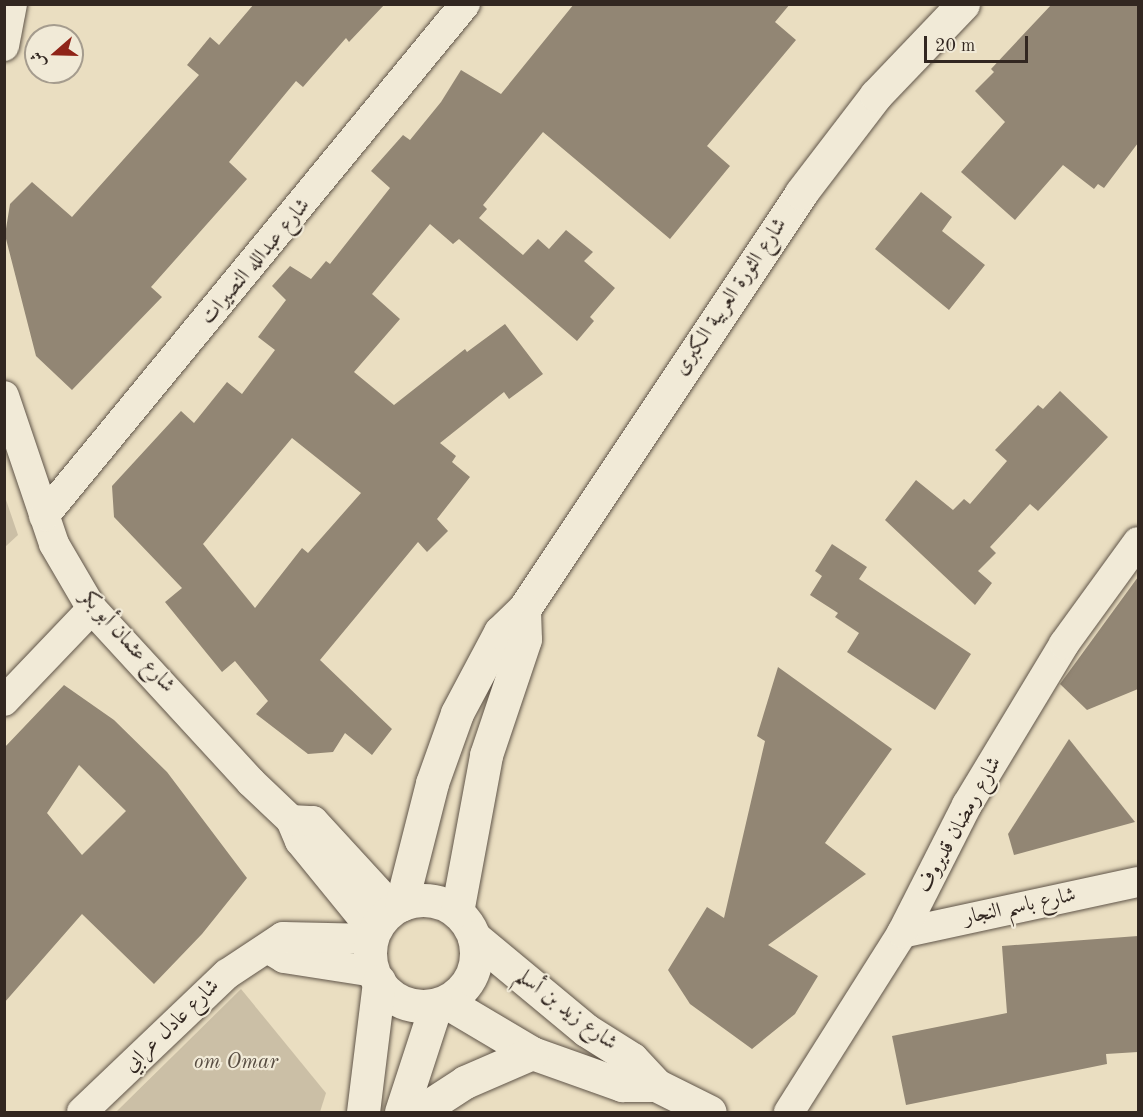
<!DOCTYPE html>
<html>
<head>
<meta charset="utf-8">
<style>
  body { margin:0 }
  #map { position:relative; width:1143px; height:1117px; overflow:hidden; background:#eadec1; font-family:"Old Standard TT",Amiri,serif }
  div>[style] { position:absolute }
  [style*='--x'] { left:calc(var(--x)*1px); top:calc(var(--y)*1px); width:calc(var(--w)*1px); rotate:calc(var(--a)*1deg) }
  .green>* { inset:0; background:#cbbfa6 }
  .building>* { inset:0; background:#928674 }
  .roads { filter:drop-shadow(0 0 2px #605549) drop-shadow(0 0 2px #605549) }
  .minor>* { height:30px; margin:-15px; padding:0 15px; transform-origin:15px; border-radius:15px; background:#f1ead7 }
  .tertiary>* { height:33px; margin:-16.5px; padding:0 16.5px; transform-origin:16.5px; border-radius:16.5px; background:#f1ead7 }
  .tertiary>.ring { margin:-16.5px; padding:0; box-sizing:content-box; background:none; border:33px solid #f1ead7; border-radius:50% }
  span { translate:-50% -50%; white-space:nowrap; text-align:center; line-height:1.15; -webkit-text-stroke:4.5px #f1ead7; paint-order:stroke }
  .street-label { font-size:21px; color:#322721 }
  .park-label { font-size:21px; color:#584d42; font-style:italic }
  .frame { position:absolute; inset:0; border:6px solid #322721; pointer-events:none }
  .north { position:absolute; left:24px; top:24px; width:60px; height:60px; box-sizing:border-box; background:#f1ead7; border:2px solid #a59c8e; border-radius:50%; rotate:250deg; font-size:16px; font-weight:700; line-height:24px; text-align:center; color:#322721 }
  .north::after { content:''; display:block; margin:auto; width:21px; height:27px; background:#8f2418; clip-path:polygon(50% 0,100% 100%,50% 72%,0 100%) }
  .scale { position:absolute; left:924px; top:36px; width:104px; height:27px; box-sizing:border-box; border:3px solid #322721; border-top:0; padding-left:8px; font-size:18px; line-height:21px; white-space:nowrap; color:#322721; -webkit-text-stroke:4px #f1ead7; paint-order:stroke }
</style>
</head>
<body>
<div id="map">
  <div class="green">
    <div style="clip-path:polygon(4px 494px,18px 535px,5px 547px,4px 547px)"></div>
    <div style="clip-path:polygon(241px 989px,326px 1093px,320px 1112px,116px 1112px)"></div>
  </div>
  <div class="building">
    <div style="clip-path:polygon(254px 4px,385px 4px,349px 42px,346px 38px,303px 87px,296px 81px,229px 162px,247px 179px,151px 287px,162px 297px,72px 390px,36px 356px,5px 235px,10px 204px,32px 182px,72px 217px,199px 75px,187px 65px,210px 37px,219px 45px)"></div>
    <div style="clip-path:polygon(evenodd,574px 4px,790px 4px,775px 22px,796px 40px,707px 146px,730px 166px,670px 239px,543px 132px,483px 205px,487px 209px,479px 218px,523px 255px,538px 239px,549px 249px,566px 230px,593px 252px,584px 261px,615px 288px,590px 317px,594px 321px,577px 341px,459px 239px,453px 244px,430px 224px,372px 294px,400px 319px,354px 372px,394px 405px,465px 349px,467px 352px,505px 324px,543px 374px,509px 399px,504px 392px,440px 443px,456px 456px,452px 462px,470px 477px,437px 519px,448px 531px,427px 552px,418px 542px,320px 660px,392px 729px,372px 755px,345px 733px,333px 752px,308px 754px,256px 714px,268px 701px,235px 661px,222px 672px,165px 602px,182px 588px,114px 517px,112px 486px,181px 411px,194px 423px,227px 382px,242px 394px,275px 350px,258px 337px,286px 300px,272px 286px,290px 266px,311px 279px,326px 261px,330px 264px,390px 188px,371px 171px,403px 135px,410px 140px,441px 102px,461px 70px,501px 94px,574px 4px,292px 438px,361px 493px,308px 553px,302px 548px,255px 608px,203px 544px,292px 438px)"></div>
    <div style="clip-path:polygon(1052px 4px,1138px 4px,1138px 143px,1104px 188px,1098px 184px,1094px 189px,1063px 165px,1015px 220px,961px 172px,1005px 122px,975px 91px,994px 72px,991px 69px)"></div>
    <div style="clip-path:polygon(921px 192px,952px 217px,942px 231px,985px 265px,949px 310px,875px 249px)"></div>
    <div style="clip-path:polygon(1060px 391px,1108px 437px,1038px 511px,1030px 504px,990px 547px,996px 553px,978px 571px,992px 583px,975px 605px,885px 520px,916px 480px,953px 510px,964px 499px,970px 504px,1007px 461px,995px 450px,1038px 405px,1043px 409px)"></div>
    <div style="clip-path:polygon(832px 544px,867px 567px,859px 579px,971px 654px,935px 710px,847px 652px,859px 633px,835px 617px,838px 613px,810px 595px,822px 576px,815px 571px)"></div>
    <div style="clip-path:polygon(1138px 577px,1138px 689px,1087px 710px,1060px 684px)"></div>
    <div style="clip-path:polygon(778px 667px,892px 749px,825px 843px,866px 874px,768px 945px,818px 976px,795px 1014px,752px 1049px,690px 1004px,668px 970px,707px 907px,724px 918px,765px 741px,757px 736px)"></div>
    <div style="clip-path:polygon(evenodd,64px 685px,114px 720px,167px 772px,247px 878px,202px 934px,154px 984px,82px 914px,4px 1003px,4px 748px,64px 685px,79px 765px,126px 811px,82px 855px,47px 813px,79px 765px)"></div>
    <div style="clip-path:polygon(1069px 739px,1135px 822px,1014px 855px,1008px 834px)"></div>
    <div style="clip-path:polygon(1138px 936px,1138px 1052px,1106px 1054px,1107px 1064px,906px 1105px,892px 1036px,1007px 1013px,1002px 946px)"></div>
  </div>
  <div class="roads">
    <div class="minor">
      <div style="--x:4;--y:46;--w:43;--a:-79.2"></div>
      <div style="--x:4;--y:396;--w:156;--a:71.3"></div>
      <div style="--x:54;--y:544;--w:75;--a:59.7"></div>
      <div style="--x:92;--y:609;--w:235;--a:47.4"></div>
      <div style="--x:251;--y:782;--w:55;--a:43.5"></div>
      <div style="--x:291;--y:820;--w:23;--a:67"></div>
      <div style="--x:300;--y:841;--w:119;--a:50.8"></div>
      <div style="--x:44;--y:516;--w:663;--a:-50.57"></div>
      <div style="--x:4;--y:701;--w:127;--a:-46.3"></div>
      <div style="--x:291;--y:820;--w:22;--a:3"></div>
      <div style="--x:313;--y:821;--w:120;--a:47.4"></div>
      <div style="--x:902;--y:933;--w:241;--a:-12.2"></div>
      <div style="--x:269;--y:949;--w:17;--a:31"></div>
      <div style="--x:284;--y:958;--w:91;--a:8.8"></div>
      <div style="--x:82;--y:1112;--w:200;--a:-43.6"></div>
      <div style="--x:227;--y:974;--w:67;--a:-33.5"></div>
      <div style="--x:283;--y:937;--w:90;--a:1.3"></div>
      <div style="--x:789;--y:1112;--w:212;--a:-57.7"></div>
      <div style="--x:902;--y:933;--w:144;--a:-63.1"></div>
      <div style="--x:967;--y:805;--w:188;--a:-58.9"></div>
      <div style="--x:1064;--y:644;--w:126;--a:-54"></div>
    </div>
    <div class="tertiary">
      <div class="ring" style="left:370px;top:900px;width:73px;height:73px"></div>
      <div style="--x:401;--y:905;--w:126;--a:-75.7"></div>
      <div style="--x:432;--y:783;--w:74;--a:-70.3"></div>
      <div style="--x:457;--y:713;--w:92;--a:-62"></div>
      <div style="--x:500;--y:632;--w:33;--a:-44"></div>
      <div style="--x:524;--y:609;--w:500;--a:-56.3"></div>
      <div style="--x:801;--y:193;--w:123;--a:-52.6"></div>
      <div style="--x:876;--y:95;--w:126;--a:-46.3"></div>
      <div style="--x:457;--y:912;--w:160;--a:-79.5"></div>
      <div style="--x:486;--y:755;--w:122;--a:-71.4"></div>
      <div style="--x:525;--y:639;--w:30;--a:-92"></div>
      <div style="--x:474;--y:937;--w:146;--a:39.7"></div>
      <div style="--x:586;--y:1030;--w:54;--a:32.2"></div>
      <div style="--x:632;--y:1059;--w:35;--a:47"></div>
      <div style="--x:656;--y:1085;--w:60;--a:26.6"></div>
      <div style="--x:446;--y:1002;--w:100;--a:30.7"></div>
      <div style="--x:532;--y:1053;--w:96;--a:19.6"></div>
      <div style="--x:622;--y:1085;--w:34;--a:0"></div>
      <div style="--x:363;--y:1112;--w:132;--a:-83"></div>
      <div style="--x:401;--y:1112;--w:113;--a:-71.9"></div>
      <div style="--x:419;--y:1112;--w:55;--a:-33.1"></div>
      <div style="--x:465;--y:1082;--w:73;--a:-23.4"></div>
    </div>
  </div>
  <div class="street-label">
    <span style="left:256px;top:262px;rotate:-50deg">شارع عبدالله النصيرات</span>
    <span style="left:731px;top:297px;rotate:-56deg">شارع الثورة العربية الكبرى</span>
    <span style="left:127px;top:642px;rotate:48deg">شارع عثمان أبو بكر</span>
    <span style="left:960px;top:825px;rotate:-61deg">شارع رمضان قديروف</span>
    <span style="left:1020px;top:907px;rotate:-12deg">شارع باسم النجار</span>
    <span style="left:566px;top:1010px;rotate:37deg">شارع زيد بن أسلم</span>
    <span style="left:172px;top:1026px;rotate:-44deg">شارع عادل عرابي</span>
  </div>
  <div class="park-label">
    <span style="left:236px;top:1063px">om Omar</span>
  </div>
  <div class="frame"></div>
  <div class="north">ش</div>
  <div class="scale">20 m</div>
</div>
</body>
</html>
